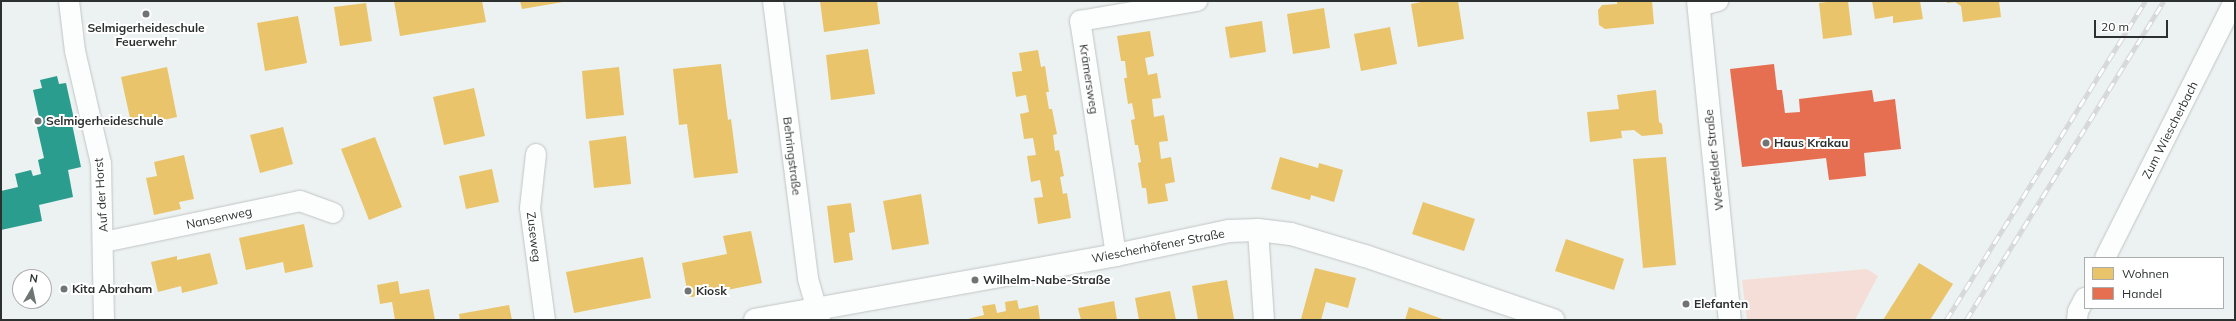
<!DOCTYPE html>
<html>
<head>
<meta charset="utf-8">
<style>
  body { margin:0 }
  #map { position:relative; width:2236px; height:321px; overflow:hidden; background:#ecf2f1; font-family:Mulish,sans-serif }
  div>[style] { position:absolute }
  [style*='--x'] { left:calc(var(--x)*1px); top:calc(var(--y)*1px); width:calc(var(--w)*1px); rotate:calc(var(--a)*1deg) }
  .green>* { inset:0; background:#f5ded8 }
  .homes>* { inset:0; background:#e9c46a }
  .shops>* { inset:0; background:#e76f51 }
  .schools>* { inset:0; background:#2a9d8f }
  .roads { filter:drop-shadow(0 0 1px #c1c5c4) drop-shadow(0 0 1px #c1c5c4) }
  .minor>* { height:20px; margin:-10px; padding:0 10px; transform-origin:10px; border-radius:10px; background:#fcfdfd }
  .tertiary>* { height:22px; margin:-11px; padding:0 11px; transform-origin:11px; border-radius:11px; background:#fcfdfd }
  .rail>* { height:4.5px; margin-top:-2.25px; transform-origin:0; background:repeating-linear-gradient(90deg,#fff 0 9px,#d6d8d8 0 18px); box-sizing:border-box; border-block:1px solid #d6d8d8 }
  .dots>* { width:11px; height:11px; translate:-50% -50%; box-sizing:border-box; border:2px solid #fff; border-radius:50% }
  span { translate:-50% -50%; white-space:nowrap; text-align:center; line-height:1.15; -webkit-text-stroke:4px #fff; paint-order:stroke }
  .poi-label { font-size:12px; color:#2c3130; font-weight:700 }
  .left { translate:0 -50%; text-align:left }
  .street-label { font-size:12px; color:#2c3130 }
  .frame { position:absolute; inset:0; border:2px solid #2c3130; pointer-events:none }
  .legend { position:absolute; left:2084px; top:257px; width:140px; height:52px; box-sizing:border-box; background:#fff; border:1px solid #abadac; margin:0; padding:5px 7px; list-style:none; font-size:12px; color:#2c3130 }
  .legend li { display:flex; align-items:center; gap:8px; height:20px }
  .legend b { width:20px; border:1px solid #abadac }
  .north { position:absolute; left:12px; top:269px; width:40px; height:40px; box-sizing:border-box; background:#fff; border:1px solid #abadac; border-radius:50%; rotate:9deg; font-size:11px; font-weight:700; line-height:16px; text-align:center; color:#2c3130 }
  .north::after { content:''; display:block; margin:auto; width:14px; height:18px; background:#6f7574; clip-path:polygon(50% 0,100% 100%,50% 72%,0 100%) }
  .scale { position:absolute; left:2094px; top:20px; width:74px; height:18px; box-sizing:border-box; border:2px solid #2c3130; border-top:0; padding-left:5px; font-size:12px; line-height:14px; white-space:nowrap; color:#2c3130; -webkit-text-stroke:3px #fff; paint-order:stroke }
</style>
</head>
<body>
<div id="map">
  <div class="green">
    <div style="clip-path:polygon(1867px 269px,1878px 276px,1855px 320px,1747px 320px,1742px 280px)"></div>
  </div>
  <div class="homes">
    <div style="clip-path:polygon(394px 1px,482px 1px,486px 22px,400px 36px)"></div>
    <div style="clip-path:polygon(520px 1px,563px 1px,563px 2px,522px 9px)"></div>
    <div style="clip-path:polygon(820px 1px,877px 1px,880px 24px,824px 32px)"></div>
    <div style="clip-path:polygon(1426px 1px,1458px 1px,1464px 39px,1418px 47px,1411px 4px)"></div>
    <div style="clip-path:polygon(1617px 1px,1652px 1px,1654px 24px,1605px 29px,1599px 25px,1598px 10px,1602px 5px,1617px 4px)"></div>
    <div style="clip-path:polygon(1835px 1px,1848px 1px,1852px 35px,1823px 39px,1819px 3px)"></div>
    <div style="clip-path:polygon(1872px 1px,1920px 1px,1923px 19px,1893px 23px,1893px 16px,1875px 19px)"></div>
    <div style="clip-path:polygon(1947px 1px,1999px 1px,2001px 17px,1963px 22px,1961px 6px,1955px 2px,1947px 3px)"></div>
    <div style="clip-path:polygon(366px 3px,372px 41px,340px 46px,334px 7px)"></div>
    <div style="clip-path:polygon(1324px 8px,1330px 48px,1293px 54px,1287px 14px)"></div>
    <div style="clip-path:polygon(298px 16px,307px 63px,265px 71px,257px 23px)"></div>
    <div style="clip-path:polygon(1262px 21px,1266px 52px,1230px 58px,1225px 27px)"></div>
    <div style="clip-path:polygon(1390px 27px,1397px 64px,1361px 71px,1354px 34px)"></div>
    <div style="clip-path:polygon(1150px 31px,1154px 56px,1145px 58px,1148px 75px,1157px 73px,1161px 98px,1152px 99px,1154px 117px,1164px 115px,1168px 141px,1159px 142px,1161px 159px,1171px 157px,1175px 182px,1165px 184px,1168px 201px,1148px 204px,1146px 188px,1142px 188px,1138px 163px,1141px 162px,1138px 145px,1135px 145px,1131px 120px,1135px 119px,1132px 103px,1128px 104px,1124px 78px,1127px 78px,1125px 61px,1121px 61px,1117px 36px)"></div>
    <div style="clip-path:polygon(868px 49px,875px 94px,831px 100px,826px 55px)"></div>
    <div style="clip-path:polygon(1038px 50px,1041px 67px,1045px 66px,1049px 92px,1046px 92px,1049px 109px,1052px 109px,1057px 134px,1053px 135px,1055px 151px,1059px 150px,1064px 176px,1060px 177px,1063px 194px,1067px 193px,1071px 218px,1038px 224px,1034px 198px,1043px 197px,1040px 180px,1031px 182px,1027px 156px,1036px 155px,1033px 138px,1024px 139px,1020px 114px,1029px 112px,1026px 95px,1016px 97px,1012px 72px,1022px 71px,1019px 53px)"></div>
    <div style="clip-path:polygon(721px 64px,728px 120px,731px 119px,738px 173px,694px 178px,687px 124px,679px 125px,673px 69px)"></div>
    <div style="clip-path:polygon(167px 67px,177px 117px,132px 127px,121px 77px)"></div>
    <div style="clip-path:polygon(619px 67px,624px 115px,586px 119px,582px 71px)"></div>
    <div style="clip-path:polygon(474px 88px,485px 136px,444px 145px,433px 97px)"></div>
    <div style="clip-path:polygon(1656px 90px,1659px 122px,1662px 124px,1663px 134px,1642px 136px,1634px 130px,1621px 131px,1622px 138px,1590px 142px,1587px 112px,1619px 109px,1617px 95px)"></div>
    <div style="clip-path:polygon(283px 127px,293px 164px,260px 173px,250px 135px)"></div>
    <div style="clip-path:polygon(626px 136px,631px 184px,594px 188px,589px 141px)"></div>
    <div style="clip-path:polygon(375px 137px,402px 207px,369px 220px,341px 149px)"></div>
    <div style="clip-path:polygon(184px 155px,194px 199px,179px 202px,181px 209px,154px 215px,146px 178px,157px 176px,154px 162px)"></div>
    <div style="clip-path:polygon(1280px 157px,1318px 168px,1319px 163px,1343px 170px,1334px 202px,1311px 195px,1310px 200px,1271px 189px)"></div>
    <div style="clip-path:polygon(1666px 157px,1676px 265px,1643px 268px,1633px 159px)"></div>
    <div style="clip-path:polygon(492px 169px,499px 202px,466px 209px,459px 176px)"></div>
    <div style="clip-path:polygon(921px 194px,929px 244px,892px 250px,883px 201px)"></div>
    <div style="clip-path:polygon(1423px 202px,1475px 219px,1464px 251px,1412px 234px)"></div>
    <div style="clip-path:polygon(851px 203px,855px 232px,849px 233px,853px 260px,834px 263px,827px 206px)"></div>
    <div style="clip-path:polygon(304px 224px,313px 267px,285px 273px,283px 262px,246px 270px,239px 238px)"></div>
    <div style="clip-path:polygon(751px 231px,762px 283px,692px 297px,688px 296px,682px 263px,727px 254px,723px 236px)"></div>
    <div style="clip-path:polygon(1566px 239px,1624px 259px,1614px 290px,1555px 271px)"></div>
    <div style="clip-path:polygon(210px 253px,218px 284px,182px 293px,181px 286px,158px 292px,151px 262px,177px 256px,177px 260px)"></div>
    <div style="clip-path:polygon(643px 257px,651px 298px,574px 313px,566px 272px)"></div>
    <div style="clip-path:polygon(1919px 263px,1953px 284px,1930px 320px,1883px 320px)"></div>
    <div style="clip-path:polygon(1315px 268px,1356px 278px,1348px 308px,1326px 302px,1321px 320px,1305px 320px,1301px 319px)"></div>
    <div style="clip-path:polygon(1227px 280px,1234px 319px,1198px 320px,1192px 286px)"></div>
    <div style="clip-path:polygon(398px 281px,400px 294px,429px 289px,435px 320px,395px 320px,392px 302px,380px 304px,377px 285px)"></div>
    <div style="clip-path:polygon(1170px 291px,1176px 320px,1139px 320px,1135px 298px)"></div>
    <div style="clip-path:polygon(1017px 300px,1019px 309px,1038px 305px,1040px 320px,964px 320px,984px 315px,982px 306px,995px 304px,997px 313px,1006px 311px,1005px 302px)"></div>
    <div style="clip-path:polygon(1114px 301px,1117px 320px,1081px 320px,1078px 308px)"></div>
    <div style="clip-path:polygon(509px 305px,512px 320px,460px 320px,459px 314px)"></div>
    <div style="clip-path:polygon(1409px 307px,1445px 320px,1405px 320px)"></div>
  </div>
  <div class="shops">
    <div style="clip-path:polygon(1774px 64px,1777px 90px,1782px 90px,1785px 113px,1800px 112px,1799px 99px,1872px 90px,1874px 102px,1895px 99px,1901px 149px,1864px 153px,1866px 176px,1829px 180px,1826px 158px,1742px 167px,1730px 69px)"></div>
  </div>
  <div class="schools">
    <div style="clip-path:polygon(57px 76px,59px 84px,66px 83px,74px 119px,71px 119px,81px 167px,68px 170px,73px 197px,39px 205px,42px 221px,1px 230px,1px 191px,18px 187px,15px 174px,31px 170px,33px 176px,41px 174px,38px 160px,44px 158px,37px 127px,41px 126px,33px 90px,42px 88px,40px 80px)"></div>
  </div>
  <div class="roads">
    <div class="minor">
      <div style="--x:69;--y:1;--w:50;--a:83.2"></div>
      <div style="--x:75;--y:51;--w:116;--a:77"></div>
      <div style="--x:101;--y:164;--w:156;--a:88.9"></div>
      <div style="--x:773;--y:1;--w:280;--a:82.8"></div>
      <div style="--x:808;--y:279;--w:43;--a:73.7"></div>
      <div style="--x:1699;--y:6;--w:20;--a:-15"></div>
      <div style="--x:536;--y:154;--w:54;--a:96.3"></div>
      <div style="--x:530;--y:208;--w:113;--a:82.4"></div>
      <div style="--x:1258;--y:230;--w:90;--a:86.2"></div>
      <div style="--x:104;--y:242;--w:200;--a:-11.8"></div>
      <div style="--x:300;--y:201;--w:35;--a:20"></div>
      <div style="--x:1116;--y:255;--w:237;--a:-98.7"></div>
      <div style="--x:1080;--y:21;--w:119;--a:-9.7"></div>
      <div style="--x:2105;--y:258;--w:288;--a:-63.3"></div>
      <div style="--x:2077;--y:320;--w:9;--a:-84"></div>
      <div style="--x:2078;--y:311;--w:15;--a:-62"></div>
    </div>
    <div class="tertiary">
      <div style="--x:1698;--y:1;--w:321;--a:84.3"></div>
      <div style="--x:755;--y:320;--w:367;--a:-10.2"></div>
      <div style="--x:1116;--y:255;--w:116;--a:-12"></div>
      <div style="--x:1229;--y:231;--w:29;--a:-2"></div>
      <div style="--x:1258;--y:230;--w:33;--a:7"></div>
      <div style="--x:1291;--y:234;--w:77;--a:16.6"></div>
      <div style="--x:1365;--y:256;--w:199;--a:18.8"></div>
    </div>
  </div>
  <div class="rail">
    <div style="--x:1946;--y:320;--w:376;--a:-58"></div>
    <div style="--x:1966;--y:320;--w:375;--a:-58.2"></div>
  </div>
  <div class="dots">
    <div style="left:146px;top:14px;background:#6f7574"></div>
    <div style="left:38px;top:121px;background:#6f7574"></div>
    <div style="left:1766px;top:143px;background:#6f7574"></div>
    <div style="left:975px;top:280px;background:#6f7574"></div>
    <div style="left:64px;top:289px;background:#6f7574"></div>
    <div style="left:688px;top:291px;background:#6f7574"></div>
    <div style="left:1686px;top:304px;background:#6f7574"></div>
  </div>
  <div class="poi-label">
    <span style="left:146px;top:35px">Selmigerheideschule<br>Feuerwehr</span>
    <span class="left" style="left:46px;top:121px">Selmigerheideschule</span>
    <span class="left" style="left:1774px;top:143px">Haus Krakau</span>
    <span class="left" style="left:983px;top:280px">Wilhelm-Nabe-Straße</span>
    <span class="left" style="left:72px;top:289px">Kita Abraham</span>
    <span class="left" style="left:696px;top:291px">Kiosk</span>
    <span class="left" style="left:1694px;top:304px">Elefanten</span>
  </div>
  <div class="street-label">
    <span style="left:1089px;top:79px;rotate:81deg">Krämersweg</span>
    <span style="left:2170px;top:130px;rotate:-63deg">Zum Wiescherbach</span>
    <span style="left:792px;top:156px;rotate:83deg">Behringstraße</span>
    <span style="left:1714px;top:160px;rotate:-96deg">Weetfelder Straße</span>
    <span style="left:101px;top:195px;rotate:-94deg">Auf der Horst</span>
    <span style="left:219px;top:218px;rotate:-12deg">Nansenweg</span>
    <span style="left:534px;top:237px;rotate:83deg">Zuseweg</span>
    <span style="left:1158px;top:246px;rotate:-11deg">Wiescherhöfener Straße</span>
  </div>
  <div class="frame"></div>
  <ul class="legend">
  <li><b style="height:11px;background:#e9c46a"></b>Wohnen</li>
  <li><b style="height:11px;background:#e76f51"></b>Handel</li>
  </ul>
  <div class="north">N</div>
  <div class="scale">20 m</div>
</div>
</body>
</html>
